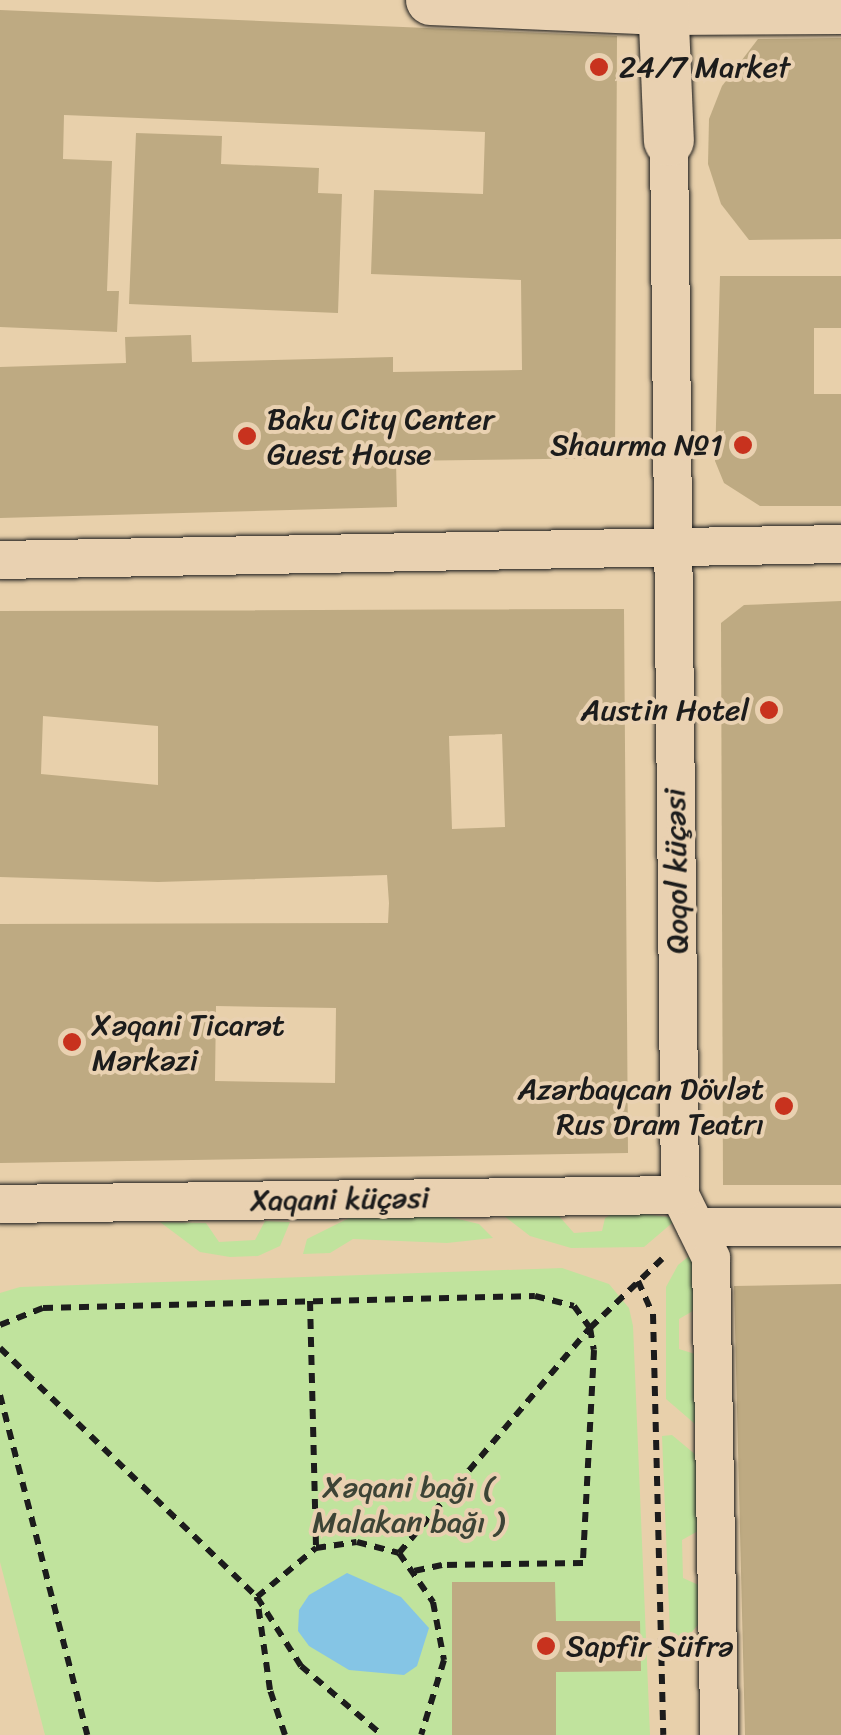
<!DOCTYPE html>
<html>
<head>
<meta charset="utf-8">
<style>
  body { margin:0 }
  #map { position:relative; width:841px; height:1735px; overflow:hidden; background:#e8d0ab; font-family:Sriracha,sans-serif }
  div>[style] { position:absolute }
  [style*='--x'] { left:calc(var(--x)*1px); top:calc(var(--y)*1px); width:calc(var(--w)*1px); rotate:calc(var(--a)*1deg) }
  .green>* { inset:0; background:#c0e39d }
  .water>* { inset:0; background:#85c5e5 }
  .building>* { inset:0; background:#beaa82 }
  .path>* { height:6px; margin-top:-3px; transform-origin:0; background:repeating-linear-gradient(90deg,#1c1c1c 0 10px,transparent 0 18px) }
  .roads { filter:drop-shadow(0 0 2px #1c1c1c) drop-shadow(0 0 2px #1c1c1c) }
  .pedestrian>* { height:38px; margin:-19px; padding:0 19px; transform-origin:19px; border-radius:19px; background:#e9d1b1 }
  .minor>* { height:50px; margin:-25px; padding:0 25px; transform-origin:25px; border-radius:25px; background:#e9d1b1 }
  .dots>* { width:28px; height:28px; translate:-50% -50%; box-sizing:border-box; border:5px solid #e9d1b1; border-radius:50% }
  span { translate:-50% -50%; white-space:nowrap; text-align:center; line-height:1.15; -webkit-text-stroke:8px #e9d1b1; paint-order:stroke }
  .poi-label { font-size:30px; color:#1c1c1c }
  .left { translate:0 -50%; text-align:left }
  .right { translate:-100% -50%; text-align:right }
  .street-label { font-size:30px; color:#1c1c1c }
  .park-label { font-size:30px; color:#3d4436 }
</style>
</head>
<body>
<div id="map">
  <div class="green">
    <div style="clip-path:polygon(617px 1211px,678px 1218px,644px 1247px,571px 1248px,530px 1236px,503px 1215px,558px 1215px,574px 1233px,602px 1231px,605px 1218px)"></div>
    <div style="clip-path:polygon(353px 1216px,450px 1217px,479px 1224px,493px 1238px,447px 1243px,353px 1239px,330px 1253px,303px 1254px,307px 1239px)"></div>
    <div style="clip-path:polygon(265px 1221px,290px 1222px,280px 1246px,258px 1256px,230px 1257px,200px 1252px,160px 1222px,206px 1223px,219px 1242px,255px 1240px)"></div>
    <div style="clip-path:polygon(698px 1249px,698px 1308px,679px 1319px,679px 1349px,695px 1354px,702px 1430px,666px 1399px,666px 1287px,678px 1265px)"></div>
    <div style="clip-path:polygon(562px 1268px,609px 1284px,629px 1308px,633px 1326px,650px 1735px,45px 1735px,0 1562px,0 1293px,20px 1287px)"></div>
    <div style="clip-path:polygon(672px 1435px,696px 1455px,698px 1531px,682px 1540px,683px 1578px,703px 1587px,700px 1622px,671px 1658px,662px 1436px)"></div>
  </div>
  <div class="water">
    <div style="clip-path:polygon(347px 1573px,401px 1597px,429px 1628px,417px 1666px,404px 1675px,349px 1670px,309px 1646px,298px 1631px,299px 1610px,309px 1595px)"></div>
  </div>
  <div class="building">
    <div style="clip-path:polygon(0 10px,617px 36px,615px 458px,396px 461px,397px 507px,0 518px,0 367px,126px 363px,125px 337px,191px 335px,192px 362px,393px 357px,393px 372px,522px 370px,521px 280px,371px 274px,374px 190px,483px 194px,485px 132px,64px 115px,63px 159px,112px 161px,107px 291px,119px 291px,117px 332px,0 327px)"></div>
    <div style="clip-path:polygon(841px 38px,841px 239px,749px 240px,721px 204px,708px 164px,709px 119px,722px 86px,758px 39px)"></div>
    <div style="clip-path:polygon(136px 133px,222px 136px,221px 164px,319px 168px,318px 193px,342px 194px,338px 313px,129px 304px)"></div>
    <div style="clip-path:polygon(720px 276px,841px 276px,841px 328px,814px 328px,814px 394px,841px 394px,841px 506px,760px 506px,724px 483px,715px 461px)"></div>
    <div style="clip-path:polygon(841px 601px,841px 1185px,723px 1185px,721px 623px,744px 605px)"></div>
    <div style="clip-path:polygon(evenodd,624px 609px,628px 1153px,0 1163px,0 924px,388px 923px,389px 903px,387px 875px,158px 882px,0 877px,0 611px,624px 609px,43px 716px,158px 726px,158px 785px,41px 774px,43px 716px,624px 609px,502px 734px,505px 827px,452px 829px,449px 736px,502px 734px,624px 609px,216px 1006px,336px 1008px,335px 1083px,215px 1081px,216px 1006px)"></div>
    <div style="clip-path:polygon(841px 1284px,841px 1735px,745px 1735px,734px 1286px)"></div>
    <div style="clip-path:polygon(452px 1582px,555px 1582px,556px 1621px,640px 1621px,641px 1671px,556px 1672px,556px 1735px,452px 1735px)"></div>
  </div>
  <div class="path">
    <div style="--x:638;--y:1281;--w:36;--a:66"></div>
    <div style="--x:653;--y:1314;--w:421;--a:88.6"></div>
    <div style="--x:310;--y:1301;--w:247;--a:88.6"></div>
    <div style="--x:0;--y:1325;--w:46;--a:-21.6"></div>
    <div style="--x:43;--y:1308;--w:492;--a:-1.4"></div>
    <div style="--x:535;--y:1296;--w:40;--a:14.4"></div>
    <div style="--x:574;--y:1306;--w:27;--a:54"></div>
    <div style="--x:590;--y:1328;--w:22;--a:80"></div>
    <div style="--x:594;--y:1350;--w:213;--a:93"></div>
    <div style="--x:583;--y:1563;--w:141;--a:179.2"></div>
    <div style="--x:442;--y:1565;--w:30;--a:168"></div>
    <div style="--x:0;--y:1348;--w:358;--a:44.1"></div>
    <div style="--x:257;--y:1597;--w:77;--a:-39.7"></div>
    <div style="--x:316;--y:1548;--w:41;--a:-8.3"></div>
    <div style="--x:357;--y:1542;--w:43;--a:14.7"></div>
    <div style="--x:399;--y:1553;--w:60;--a:55.2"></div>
    <div style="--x:433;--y:1602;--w:59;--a:79.3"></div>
    <div style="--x:444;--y:1660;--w:78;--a:107"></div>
    <div style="--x:0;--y:1395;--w:351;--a:75.6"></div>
    <div style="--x:399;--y:1553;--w:295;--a:-49.7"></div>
    <div style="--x:590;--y:1328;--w:100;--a:-43.8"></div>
    <div style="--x:285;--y:1735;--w:47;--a:-108.4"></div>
    <div style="--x:270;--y:1690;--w:94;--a:-98"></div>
    <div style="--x:257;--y:1597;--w:82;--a:57.5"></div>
    <div style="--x:301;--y:1666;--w:106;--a:40.4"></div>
  </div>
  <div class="roads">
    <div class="pedestrian">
      <div style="--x:669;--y:141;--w:1054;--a:89.4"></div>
      <div style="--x:680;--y:1195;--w:70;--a:63.8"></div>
      <div style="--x:711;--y:1258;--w:477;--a:89"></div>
      <div style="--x:0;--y:560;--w:841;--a:-1.09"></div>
      <div style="--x:0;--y:1204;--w:680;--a:-0.76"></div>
      <div style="--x:696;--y:1227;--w:145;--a:0"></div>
    </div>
    <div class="minor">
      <div style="--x:431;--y:0;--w:232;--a:2.5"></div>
      <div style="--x:663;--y:10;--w:178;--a:-0.3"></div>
      <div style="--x:663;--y:0;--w:141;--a:87.6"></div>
    </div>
  </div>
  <div class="dots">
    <div style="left:599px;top:67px;background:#c8321e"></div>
    <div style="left:247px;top:436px;background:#c8321e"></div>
    <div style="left:743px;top:445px;background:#c8321e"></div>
    <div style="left:769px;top:710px;background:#c8321e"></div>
    <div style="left:72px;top:1042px;background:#c8321e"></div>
    <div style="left:784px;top:1106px;background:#c8321e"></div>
    <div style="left:546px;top:1646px;background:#c8321e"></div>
  </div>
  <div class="poi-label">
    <span class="left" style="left:619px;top:67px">24/7 Market</span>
    <span class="left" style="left:267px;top:436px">Baku City Center<br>Guest House</span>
    <span class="right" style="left:723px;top:445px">Shaurma №1</span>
    <span class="right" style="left:749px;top:710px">Austin Hotel</span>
    <span class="left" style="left:92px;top:1042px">Xəqani Ticarət<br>Mərkəzi</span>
    <span class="right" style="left:764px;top:1106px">Azərbaycan Dövlət<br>Rus Dram Teatrı</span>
    <span class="left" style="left:566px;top:1646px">Sapfir Süfrə</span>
  </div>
  <div class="street-label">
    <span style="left:676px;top:871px;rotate:-91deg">Qoqol küçəsi</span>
    <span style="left:340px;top:1199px;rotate:-1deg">Xaqani küçəsi</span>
  </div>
  <div class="park-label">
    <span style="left:408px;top:1504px">Xəqani bağı (<br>Malakan bağı )</span>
  </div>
</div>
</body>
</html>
